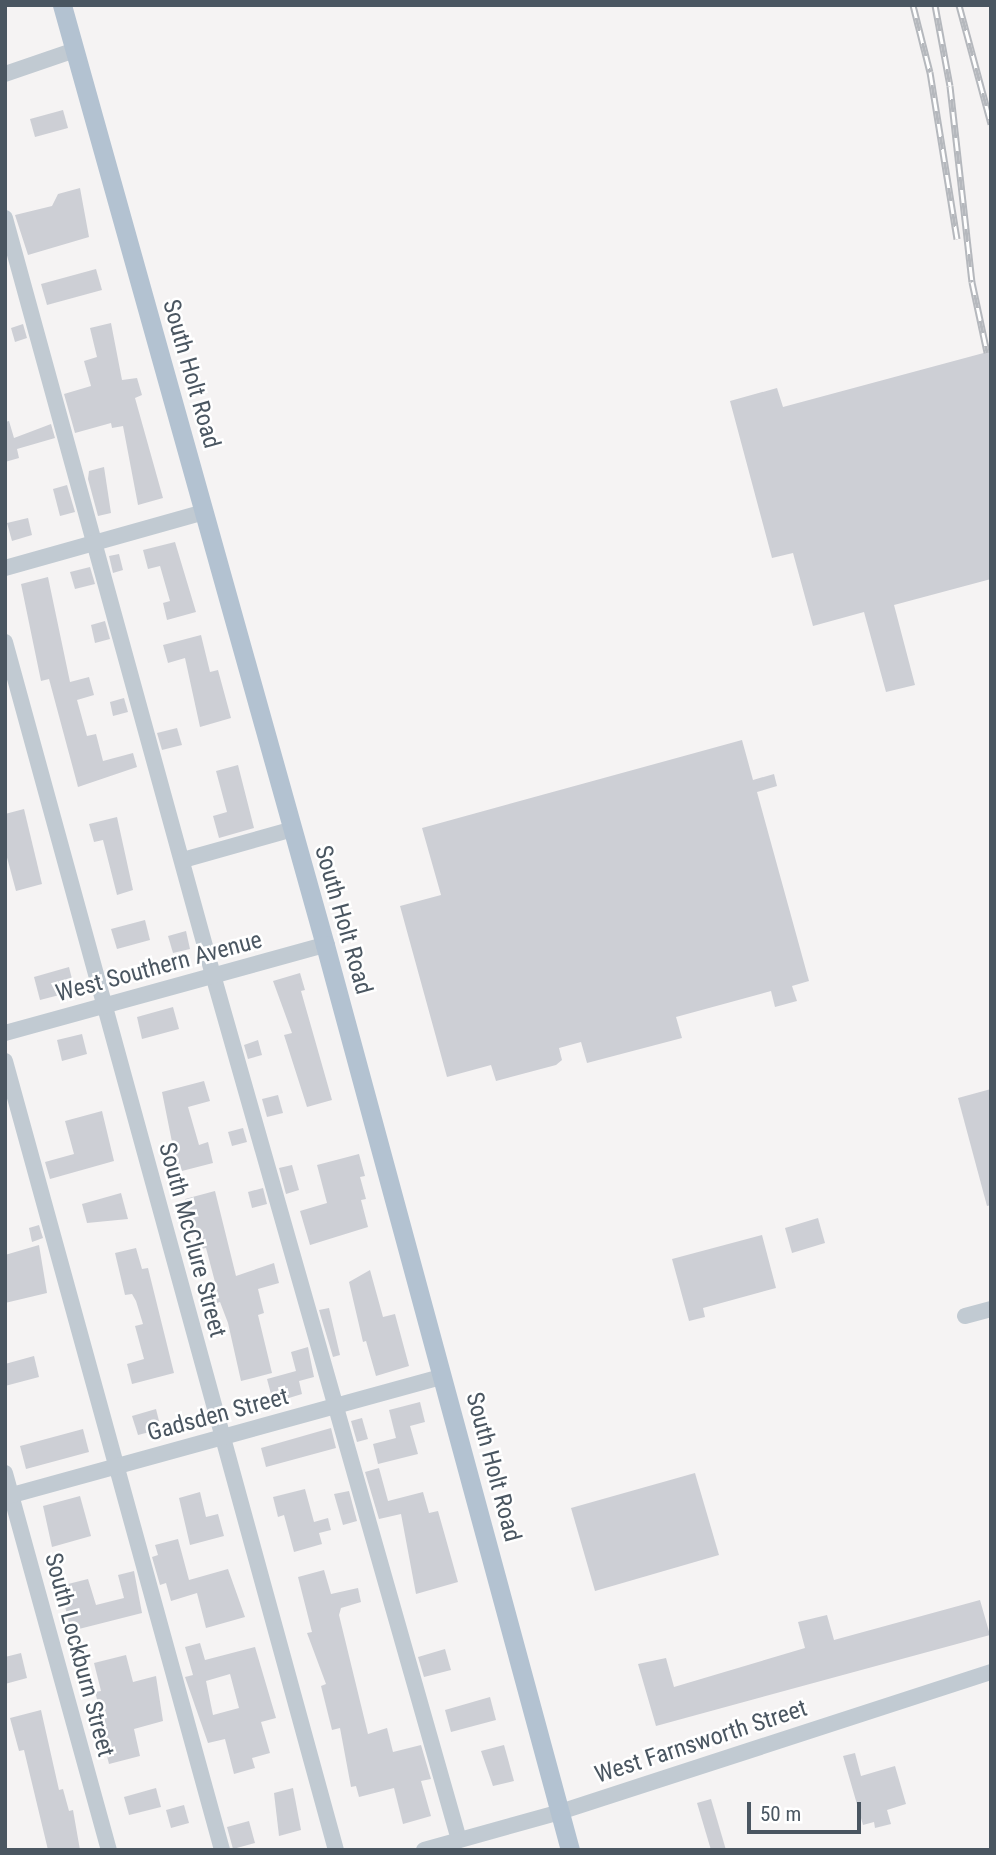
<!DOCTYPE html>
<html>
<head>
<meta charset="utf-8">
<style>
  body { margin:0 }
  #map { position:relative; width:996px; height:1855px; overflow:hidden; background:#f5f3f3; font-family:"Roboto Condensed",sans-serif }
  div>[style] { position:absolute }
  [style*='--x'] { left:calc(var(--x)*1px); top:calc(var(--y)*1px); width:calc(var(--w)*1px); rotate:calc(var(--a)*1deg) }
  .building>* { inset:0; background:#cdcfd5 }
  .minor>* { height:16px; margin:-8px; padding:0 8px; transform-origin:8px; border-radius:8px; background:#c1cad2 }
  .major>* { height:19px; margin:-9.5px; padding:0 9.5px; transform-origin:9.5px; border-radius:9.5px; background:#b3c2d1 }
  .rail>* { height:7px; margin-top:-3.5px; transform-origin:0; background:repeating-linear-gradient(90deg,#fff 0 13px,#b5b8bd 0 26px); box-sizing:border-box; border-block:2px solid #b5b8bd }
  span { translate:-50% -50%; white-space:nowrap; text-align:center; line-height:1.15; -webkit-text-stroke:5px #fff; paint-order:stroke }
  .street-label { font-size:24px; color:#4a5661 }
  .frame { position:absolute; inset:0; border:7px solid #4a5661; pointer-events:none }
  .scale { position:absolute; left:747px; top:1802px; width:114px; height:32px; box-sizing:border-box; border:4px solid #4a5661; border-top:0; padding-left:9px; font-size:21px; line-height:24px; white-space:nowrap; color:#4a5661; -webkit-text-stroke:5px #fff; paint-order:stroke }
</style>
</head>
<body>
<div id="map">
  <div class="building">
    <div style="clip-path:polygon(63px 110px,68px 128px,35px 137px,30px 119px)"></div>
    <div style="clip-path:polygon(80px 188px,89px 237px,28px 255px,15px 215px,52px 206px,58px 194px)"></div>
    <div style="clip-path:polygon(96px 269px,102px 290px,47px 305px,41px 284px)"></div>
    <div style="clip-path:polygon(111px 323px,122px 380px,137px 378px,142px 395px,135px 398px,163px 498px,138px 505px,123px 426px,112px 428px,111px 423px,75px 433px,64px 394px,91px 386px,84px 361px,97px 357px,90px 328px)"></div>
    <div style="clip-path:polygon(23px 324px,27px 338px,15px 342px,11px 328px)"></div>
    <div style="clip-path:polygon(991px 351px,991px 579px,894px 605px,915px 685px,886px 692px,864px 612px,813px 626px,793px 553px,772px 558px,730px 401px,777px 388px,783px 407px)"></div>
    <div style="clip-path:polygon(9px 421px,14px 438px,51px 424px,55px 438px,17px 449px,19px 458px,5px 462px,5px 422px)"></div>
    <div style="clip-path:polygon(104px 467px,111px 513px,98px 516px,88px 479px,89px 471px)"></div>
    <div style="clip-path:polygon(67px 485px,75px 512px,60px 516px,53px 489px)"></div>
    <div style="clip-path:polygon(28px 518px,32px 535px,12px 541px,7px 523px)"></div>
    <div style="clip-path:polygon(175px 542px,196px 612px,167px 620px,163px 603px,170px 601px,160px 566px,148px 569px,143px 550px)"></div>
    <div style="clip-path:polygon(119px 554px,123px 570px,113px 573px,109px 556px)"></div>
    <div style="clip-path:polygon(90px 567px,95px 584px,75px 589px,70px 572px)"></div>
    <div style="clip-path:polygon(48px 577px,70px 682px,89px 677px,94px 695px,77px 700px,87px 736px,96px 734px,103px 761px,133px 753px,137px 767px,78px 787px,49px 679px,41px 681px,21px 584px)"></div>
    <div style="clip-path:polygon(105px 621px,110px 639px,95px 643px,91px 625px)"></div>
    <div style="clip-path:polygon(201px 635px,210px 672px,218px 670px,231px 718px,200px 727px,185px 658px,168px 663px,163px 645px)"></div>
    <div style="clip-path:polygon(124px 698px,128px 712px,113px 716px,110px 702px)"></div>
    <div style="clip-path:polygon(177px 728px,182px 745px,162px 750px,157px 733px)"></div>
    <div style="clip-path:polygon(742px 740px,753px 780px,774px 774px,777px 786px,757px 792px,809px 981px,792px 986px,797px 1001px,775px 1007px,771px 991px,676px 1017px,682px 1038px,587px 1063px,581px 1042px,559px 1048px,562px 1060px,556px 1065px,496px 1081px,491px 1065px,447px 1077px,400px 906px,441px 895px,422px 828px)"></div>
    <div style="clip-path:polygon(238px 765px,254px 828px,219px 838px,213px 816px,227px 812px,216px 771px)"></div>
    <div style="clip-path:polygon(24px 809px,42px 884px,16px 891px,5px 850px,5px 814px)"></div>
    <div style="clip-path:polygon(117px 817px,133px 890px,117px 895px,103px 840px,94px 842px,89px 824px)"></div>
    <div style="clip-path:polygon(145px 920px,150px 940px,117px 949px,111px 929px)"></div>
    <div style="clip-path:polygon(186px 931px,190px 949px,173px 953px,168px 936px)"></div>
    <div style="clip-path:polygon(69px 967px,75px 991px,40px 1000px,34px 977px)"></div>
    <div style="clip-path:polygon(300px 973px,305px 990px,301px 991px,332px 1100px,307px 1107px,284px 1035px,292px 1033px,273px 981px)"></div>
    <div style="clip-path:polygon(173px 1007px,179px 1029px,142px 1039px,137px 1017px)"></div>
    <div style="clip-path:polygon(82px 1034px,87px 1054px,62px 1061px,57px 1040px)"></div>
    <div style="clip-path:polygon(258px 1040px,262px 1055px,248px 1059px,244px 1045px)"></div>
    <div style="clip-path:polygon(204px 1081px,210px 1101px,188px 1107px,199px 1145px,208px 1142px,213px 1163px,178px 1172px,162px 1092px)"></div>
    <div style="clip-path:polygon(991px 1089px,991px 1205px,987px 1206px,958px 1098px)"></div>
    <div style="clip-path:polygon(278px 1095px,283px 1113px,267px 1117px,262px 1099px)"></div>
    <div style="clip-path:polygon(102px 1111px,114px 1161px,50px 1179px,45px 1162px,74px 1154px,65px 1121px)"></div>
    <div style="clip-path:polygon(243px 1128px,247px 1142px,232px 1146px,228px 1132px)"></div>
    <div style="clip-path:polygon(359px 1154px,365px 1176px,360px 1177px,366px 1199px,361px 1200px,368px 1227px,310px 1245px,300px 1211px,327px 1203px,317px 1165px)"></div>
    <div style="clip-path:polygon(292px 1165px,299px 1190px,286px 1194px,279px 1168px)"></div>
    <div style="clip-path:polygon(263px 1188px,267px 1204px,252px 1208px,248px 1192px)"></div>
    <div style="clip-path:polygon(215px 1191px,236px 1276px,274px 1263px,279px 1283px,258px 1289px,264px 1313px,258px 1315px,272px 1373px,241px 1381px,228px 1323px,220px 1302px,214px 1304px,209px 1284px,215px 1282px,206px 1248px,201px 1249px,185px 1199px)"></div>
    <div style="clip-path:polygon(121px 1193px,128px 1219px,87px 1223px,82px 1204px)"></div>
    <div style="clip-path:polygon(818px 1218px,825px 1243px,792px 1253px,785px 1228px)"></div>
    <div style="clip-path:polygon(39px 1225px,43px 1238px,32px 1242px,29px 1228px)"></div>
    <div style="clip-path:polygon(762px 1235px,776px 1288px,703px 1308px,705px 1317px,689px 1321px,672px 1259px)"></div>
    <div style="clip-path:polygon(39px 1245px,47px 1293px,5px 1303px,5px 1255px)"></div>
    <div style="clip-path:polygon(136px 1248px,142px 1269px,148px 1268px,174px 1373px,132px 1384px,127px 1364px,144px 1359px,135px 1326px,143px 1324px,136px 1301px,132px 1294px,125px 1295px,115px 1253px)"></div>
    <div style="clip-path:polygon(370px 1270px,383px 1317px,395px 1314px,409px 1366px,376px 1376px,366px 1341px,363px 1342px,349px 1282px)"></div>
    <div style="clip-path:polygon(329px 1308px,340px 1355px,333px 1357px,319px 1310px)"></div>
    <div style="clip-path:polygon(308px 1347px,314px 1377px,299px 1381px,302px 1394px,279px 1401px,277px 1392px,271px 1394px,267px 1379px,296px 1371px,291px 1352px)"></div>
    <div style="clip-path:polygon(34px 1356px,39px 1377px,5px 1386px,5px 1364px)"></div>
    <div style="clip-path:polygon(420px 1402px,425px 1422px,410px 1426px,418px 1454px,378px 1464px,373px 1444px,396px 1438px,389px 1410px)"></div>
    <div style="clip-path:polygon(156px 1409px,161px 1429px,138px 1435px,132px 1416px)"></div>
    <div style="clip-path:polygon(362px 1418px,368px 1439px,357px 1442px,351px 1421px)"></div>
    <div style="clip-path:polygon(331px 1428px,336px 1448px,266px 1467px,261px 1448px)"></div>
    <div style="clip-path:polygon(83px 1429px,89px 1452px,26px 1469px,20px 1446px)"></div>
    <div style="clip-path:polygon(379px 1468px,388px 1501px,423px 1492px,429px 1513px,438px 1511px,458px 1582px,416px 1594px,401px 1514px,379px 1519px,365px 1472px)"></div>
    <div style="clip-path:polygon(695px 1473px,719px 1555px,595px 1591px,571px 1508px)"></div>
    <div style="clip-path:polygon(305px 1489px,314px 1522px,328px 1518px,331px 1530px,319px 1533px,322px 1544px,294px 1552px,284px 1515px,278px 1517px,273px 1497px)"></div>
    <div style="clip-path:polygon(349px 1491px,357px 1521px,343px 1525px,334px 1494px)"></div>
    <div style="clip-path:polygon(200px 1492px,206px 1517px,218px 1514px,224px 1536px,190px 1545px,179px 1498px)"></div>
    <div style="clip-path:polygon(80px 1496px,91px 1536px,52px 1547px,43px 1506px)"></div>
    <div style="clip-path:polygon(178px 1539px,189px 1580px,228px 1569px,245px 1617px,206px 1628px,197px 1593px,171px 1601px,166px 1583px,160px 1585px,152px 1557px,158px 1555px,155px 1545px)"></div>
    <div style="clip-path:polygon(324px 1570px,331px 1594px,358px 1588px,361px 1602px,341px 1608px,339px 1615px,368px 1734px,387px 1728px,393px 1752px,421px 1745px,431px 1779px,421px 1781px,431px 1816px,403px 1824px,394px 1788px,359px 1797px,356px 1786px,351px 1787px,340px 1728px,332px 1730px,321px 1686px,326px 1684px,307px 1633px,312px 1632px,298px 1577px)"></div>
    <div style="clip-path:polygon(134px 1571px,142px 1613px,71px 1631px,60px 1586px,88px 1579px,96px 1605px,124px 1598px,118px 1575px)"></div>
    <div style="clip-path:polygon(980px 1600px,990px 1635px,656px 1726px,638px 1664px,666px 1658px,674px 1687px,805px 1648px,798px 1622px,827px 1615px,834px 1640px)"></div>
    <div style="clip-path:polygon(evenodd,200px 1643px,205px 1660px,255px 1647px,276px 1718px,261px 1722px,270px 1753px,252px 1758px,255px 1768px,234px 1774px,225px 1739px,208px 1743px,185px 1677px,193px 1675px,185px 1647px,200px 1643px,230px 1674px,239px 1708px,213px 1715px,206px 1681px,230px 1674px)"></div>
    <div style="clip-path:polygon(445px 1649px,451px 1670px,424px 1677px,418px 1657px)"></div>
    <div style="clip-path:polygon(21px 1653px,27px 1678px,5px 1684px,5px 1657px)"></div>
    <div style="clip-path:polygon(126px 1655px,133px 1682px,156px 1676px,163px 1721px,134px 1729px,140px 1756px,109px 1764px,97px 1718px,102px 1717px,95px 1692px,101px 1691px,94px 1663px)"></div>
    <div style="clip-path:polygon(490px 1697px,496px 1720px,451px 1732px,445px 1710px)"></div>
    <div style="clip-path:polygon(41px 1710px,59px 1790px,63px 1789px,69px 1811px,73px 1810px,80px 1850px,48px 1850px,24px 1750px,19px 1751px,10px 1718px)"></div>
    <div style="clip-path:polygon(504px 1745px,514px 1781px,493px 1786px,481px 1751px)"></div>
    <div style="clip-path:polygon(855px 1753px,861px 1776px,895px 1766px,906px 1804px,887px 1810px,891px 1824px,875px 1828px,874px 1822px,863px 1825px,843px 1756px)"></div>
    <div style="clip-path:polygon(156px 1788px,161px 1807px,129px 1815px,124px 1797px)"></div>
    <div style="clip-path:polygon(293px 1788px,301px 1830px,279px 1836px,274px 1793px)"></div>
    <div style="clip-path:polygon(711px 1799px,726px 1850px,711px 1850px,697px 1803px)"></div>
    <div style="clip-path:polygon(184px 1805px,189px 1823px,171px 1828px,166px 1810px)"></div>
    <div style="clip-path:polygon(249px 1821px,255px 1843px,233px 1849px,227px 1827px)"></div>
  </div>
  <div class="minor">
    <div style="--x:5;--y:74;--w:74;--a:-18.9"></div>
    <div style="--x:5;--y:218;--w:785;--a:74.64"></div>
    <div style="--x:213;--y:975;--w:899;--a:74.12"></div>
    <div style="--x:5;--y:568;--w:207;--a:-15.7"></div>
    <div style="--x:5;--y:642;--w:1253;--a:74.68"></div>
    <div style="--x:183;--y:860;--w:114;--a:-15.7"></div>
    <div style="--x:5;--y:1033;--w:332;--a:-15.4"></div>
    <div style="--x:5;--y:1061;--w:818;--a:74.62"></div>
    <div style="--x:965;--y:1316;--w:27;--a:-15"></div>
    <div style="--x:5;--y:1473;--w:391;--a:74.6"></div>
    <div style="--x:5;--y:1497;--w:454;--a:-15.4"></div>
    <div style="--x:424;--y:1850;--w:141;--a:-15.6"></div>
    <div style="--x:560;--y:1812;--w:453;--a:-18"></div>
  </div>
  <div class="major">
    <div style="--x:62;--y:5;--w:976;--a:74.37"></div>
    <div style="--x:325;--y:945;--w:938;--a:74.85"></div>
  </div>
  <div class="rail">
    <div style="--x:913;--y:5;--w:69;--a:75.8"></div>
    <div style="--x:930;--y:72;--w:169;--a:80.8"></div>
    <div style="--x:935;--y:5;--w:82;--a:79.5"></div>
    <div style="--x:950;--y:86;--w:197;--a:83.6"></div>
    <div style="--x:972;--y:282;--w:72;--a:77.9"></div>
    <div style="--x:959;--y:5;--w:123;--a:74.9"></div>
  </div>
  <div class="street-label">
    <span style="left:191px;top:374px;rotate:74deg">South Holt Road</span>
    <span style="left:343px;top:920px;rotate:74deg">South Holt Road</span>
    <span style="left:159px;top:967px;rotate:-15deg">West Southern Avenue</span>
    <span style="left:192px;top:1240px;rotate:75deg">South McClure Street</span>
    <span style="left:218px;top:1415px;rotate:-15deg">Gadsden Street</span>
    <span style="left:493px;top:1467px;rotate:75deg">South Holt Road</span>
    <span style="left:79px;top:1655px;rotate:75deg">South Lockburn Street</span>
    <span style="left:701px;top:1742px;rotate:-18deg">West Farnsworth Street</span>
  </div>
  <div class="frame"></div>
  <div class="scale">50 m</div>
</div>
</body>
</html>
